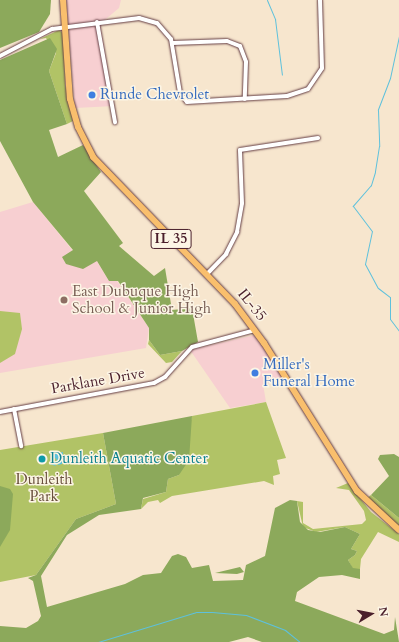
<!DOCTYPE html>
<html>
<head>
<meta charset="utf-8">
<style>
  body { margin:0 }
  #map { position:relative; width:399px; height:642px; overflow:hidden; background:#f7e6ce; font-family:Cardo,serif }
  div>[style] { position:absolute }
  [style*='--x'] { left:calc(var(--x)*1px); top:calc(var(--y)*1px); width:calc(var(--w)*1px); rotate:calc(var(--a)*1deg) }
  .built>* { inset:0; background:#f7cfd1 }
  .green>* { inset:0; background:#b1c366 }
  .forest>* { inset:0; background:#8ca95b }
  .water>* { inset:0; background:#5ec1dc }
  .stream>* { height:1px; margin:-0.5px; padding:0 0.5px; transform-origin:0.5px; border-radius:0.5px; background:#5ec1dc }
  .roads { filter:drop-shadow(0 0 1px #643d43) drop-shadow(0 0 1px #643d43) }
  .minor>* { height:4px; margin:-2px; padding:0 2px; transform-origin:2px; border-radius:2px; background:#fff }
  .primary>* { height:6px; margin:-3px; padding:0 3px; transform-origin:3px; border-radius:3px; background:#f9bf6d }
  .dots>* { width:11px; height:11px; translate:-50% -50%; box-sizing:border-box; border:2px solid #fcf5e5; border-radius:50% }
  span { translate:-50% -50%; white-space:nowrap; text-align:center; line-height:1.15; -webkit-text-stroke:3px #fcf5e5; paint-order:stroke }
  .shield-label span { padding:1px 3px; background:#fcf5e5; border:1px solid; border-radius:3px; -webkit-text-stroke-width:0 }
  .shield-label { font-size:14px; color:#4a1f2b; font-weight:700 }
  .shop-label { font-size:15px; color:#366cbe }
  .left { translate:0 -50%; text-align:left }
  .education-label { font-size:15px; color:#785e54 }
  .street-label { font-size:15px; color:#4a1f2b }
  .culture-label { font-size:15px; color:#0d838f }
  .park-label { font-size:15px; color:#69503d }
  .north { position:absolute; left:351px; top:594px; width:40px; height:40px; -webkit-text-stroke:3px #fcf5e5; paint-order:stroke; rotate:80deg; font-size:11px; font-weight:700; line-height:16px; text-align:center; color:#4a1f2b }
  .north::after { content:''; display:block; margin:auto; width:14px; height:18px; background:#4a1f2b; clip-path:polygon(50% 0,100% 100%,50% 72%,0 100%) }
</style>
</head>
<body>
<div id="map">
  <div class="built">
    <div style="clip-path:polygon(66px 0,121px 0,119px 8px,100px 24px,114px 106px,75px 108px)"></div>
    <div style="clip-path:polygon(33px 202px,73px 251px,97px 261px,109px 281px,117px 281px,149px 328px,146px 348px,0 373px,0 212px)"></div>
    <div style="clip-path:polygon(255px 335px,284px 380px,263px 384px,266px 402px,230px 408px,190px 350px)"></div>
  </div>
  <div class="green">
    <div style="clip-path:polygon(59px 30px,64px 34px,65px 84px,73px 121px,67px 124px,49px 71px,56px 53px,46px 38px,40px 39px)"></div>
    <div style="clip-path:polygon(0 311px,20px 313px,22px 329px,15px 354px,0 363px)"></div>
    <div style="clip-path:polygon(149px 340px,160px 355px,182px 351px,172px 362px,166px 363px,148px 344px)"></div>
    <div style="clip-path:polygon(266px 402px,286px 458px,277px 460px,280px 474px,273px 476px,274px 485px,264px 481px,172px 496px,160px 503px,158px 500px,148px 502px,141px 509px,143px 499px,166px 492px,168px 479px,179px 475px,192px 416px)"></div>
    <div style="clip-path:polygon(103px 433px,116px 504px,76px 519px,36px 575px,0 582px,0 450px)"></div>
    <div style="clip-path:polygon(348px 483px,371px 512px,399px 534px,399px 542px,378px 532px,361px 559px,360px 569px,353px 569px,348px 560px,355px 555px,357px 551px,351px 549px,360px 534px,345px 527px,316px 532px,303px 527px,297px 501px,303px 502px,303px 523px,313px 529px,362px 524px,366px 520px,364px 511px,349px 490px,336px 488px)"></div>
    <div style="clip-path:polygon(371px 495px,399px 518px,399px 526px,367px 498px)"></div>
  </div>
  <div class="forest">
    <div style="clip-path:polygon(0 0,51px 0,50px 14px,39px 32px,0 48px)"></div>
    <div style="clip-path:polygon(50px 38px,57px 49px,49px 71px,67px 124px,49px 130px,58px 157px,83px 145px,101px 172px,84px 191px,123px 243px,119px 246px,154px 276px,165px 268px,172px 310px,192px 308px,198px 342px,182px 351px,160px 355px,149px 340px,149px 328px,118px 281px,109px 281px,97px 261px,83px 269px,66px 264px,62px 257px,73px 250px,33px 202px,0 141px,0 60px)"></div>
    <div style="clip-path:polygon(192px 416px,189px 460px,179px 475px,168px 479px,166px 492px,143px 498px,141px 509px,99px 515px,67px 535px,41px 576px,47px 607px,125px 584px,143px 575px,161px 573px,172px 556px,178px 554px,186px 557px,192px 568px,209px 565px,213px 581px,243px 580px,246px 565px,265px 556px,275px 508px,290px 500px,297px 501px,300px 522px,308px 530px,320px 532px,345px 527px,360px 534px,351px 549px,357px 551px,355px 555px,348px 560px,353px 568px,360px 569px,360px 579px,342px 575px,319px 577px,297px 592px,295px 601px,384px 634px,394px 630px,395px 617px,399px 642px,262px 642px,248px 637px,229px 642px,0 642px,0 626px,26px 628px,38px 621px,41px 616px,33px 581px,28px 578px,36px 575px,76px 519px,116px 504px,103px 433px)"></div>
    <div style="clip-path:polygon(394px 454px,399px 457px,399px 518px,371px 495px,389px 476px,378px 459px,380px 455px)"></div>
    <div style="clip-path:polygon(0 486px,10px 489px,13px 494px,10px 530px,0 547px)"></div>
    <div style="clip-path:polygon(240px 567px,244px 572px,237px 574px,215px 573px)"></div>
  </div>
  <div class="water">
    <div style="clip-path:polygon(63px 452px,62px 464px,58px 465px,56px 458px,53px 460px,56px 466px,50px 464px,51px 455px)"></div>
  </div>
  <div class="stream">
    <div style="--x:267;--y:0;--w:21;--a:67"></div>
    <div style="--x:275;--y:19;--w:56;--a:82.9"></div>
    <div style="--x:399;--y:36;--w:43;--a:102.1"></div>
    <div style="--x:390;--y:78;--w:34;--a:111"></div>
    <div style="--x:378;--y:110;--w:36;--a:88"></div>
    <div style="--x:379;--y:146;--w:26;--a:99"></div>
    <div style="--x:375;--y:172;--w:14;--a:107"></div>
    <div style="--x:371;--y:185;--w:28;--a:131"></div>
    <div style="--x:353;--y:206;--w:31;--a:53"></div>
    <div style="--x:372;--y:231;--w:34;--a:102"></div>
    <div style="--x:365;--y:264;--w:27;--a:62"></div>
    <div style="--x:378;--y:288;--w:15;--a:37"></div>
    <div style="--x:390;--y:297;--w:22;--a:90"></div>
    <div style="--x:390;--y:319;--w:15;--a:53"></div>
    <div style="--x:98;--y:642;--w:102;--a:-17"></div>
    <div style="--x:196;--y:612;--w:16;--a:0"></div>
    <div style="--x:212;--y:612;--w:34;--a:5"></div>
    <div style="--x:246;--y:615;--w:42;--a:21"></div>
    <div style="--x:285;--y:630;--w:19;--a:39"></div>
  </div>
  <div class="roads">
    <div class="minor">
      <div style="--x:97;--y:22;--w:102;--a:79.8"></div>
      <div style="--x:173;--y:43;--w:54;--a:-2.1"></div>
      <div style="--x:227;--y:41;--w:14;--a:21"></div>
      <div style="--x:240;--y:46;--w:17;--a:69"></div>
      <div style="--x:246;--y:62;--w:37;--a:92"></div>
      <div style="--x:0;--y:56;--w:59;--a:-27.4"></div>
      <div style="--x:52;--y:29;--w:88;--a:-7.2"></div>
      <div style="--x:139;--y:18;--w:19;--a:16"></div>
      <div style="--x:157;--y:23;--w:21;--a:49"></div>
      <div style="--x:171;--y:39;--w:55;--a:80.5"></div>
      <div style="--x:180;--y:93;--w:11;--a:52"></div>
      <div style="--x:187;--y:102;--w:100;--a:-3.4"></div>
      <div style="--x:287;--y:96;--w:22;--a:-18"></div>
      <div style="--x:308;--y:89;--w:25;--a:-56"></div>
      <div style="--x:322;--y:68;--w:68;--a:-91.7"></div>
      <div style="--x:207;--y:274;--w:28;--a:-46"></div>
      <div style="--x:226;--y:254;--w:25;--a:-63"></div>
      <div style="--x:237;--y:232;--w:29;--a:-80"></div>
      <div style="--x:242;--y:203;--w:53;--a:-92.2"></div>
      <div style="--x:240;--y:150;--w:79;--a:-8.7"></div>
      <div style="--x:14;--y:409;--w:38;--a:79"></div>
      <div style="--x:0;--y:412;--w:157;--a:-10.7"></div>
      <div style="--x:154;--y:383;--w:13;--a:-29"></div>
      <div style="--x:165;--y:377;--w:40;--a:-48"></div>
      <div style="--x:192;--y:347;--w:65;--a:-15.1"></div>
    </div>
    <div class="primary">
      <div style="--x:63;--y:0;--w:99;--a:86"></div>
      <div style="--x:70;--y:99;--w:29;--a:74"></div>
      <div style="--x:78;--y:127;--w:34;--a:63"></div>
      <div style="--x:93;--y:157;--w:204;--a:46"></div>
      <div style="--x:235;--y:304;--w:49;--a:53.4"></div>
      <div style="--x:264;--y:343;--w:175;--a:57.9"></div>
      <div style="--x:357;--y:491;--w:57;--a:42.9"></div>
    </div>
  </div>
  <div class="dots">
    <div style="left:92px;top:95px;background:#3f7fe0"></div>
    <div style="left:64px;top:300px;background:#8d6e63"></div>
    <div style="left:255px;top:373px;background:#3f7fe0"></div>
    <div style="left:42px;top:459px;background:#0f9aa8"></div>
  </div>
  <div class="shield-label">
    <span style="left:171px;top:239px">IL 35</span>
  </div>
  <div class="shop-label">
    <span class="left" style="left:100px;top:95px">Runde Chevrolet</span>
    <span class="left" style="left:263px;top:373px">Miller's<br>Funeral Home</span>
  </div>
  <div class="education-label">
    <span class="left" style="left:72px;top:300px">East Dubuque High<br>School &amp; Junior High</span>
  </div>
  <div class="street-label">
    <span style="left:252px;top:305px;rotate:51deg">IL-35</span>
    <span style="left:98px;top:381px;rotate:-10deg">Parklane Drive</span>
  </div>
  <div class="culture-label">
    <span class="left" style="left:50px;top:459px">Dunleith Aquatic Center</span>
  </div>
  <div class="park-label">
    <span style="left:44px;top:488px">Dunleith<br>Park</span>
  </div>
  <div class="north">N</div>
</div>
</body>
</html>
